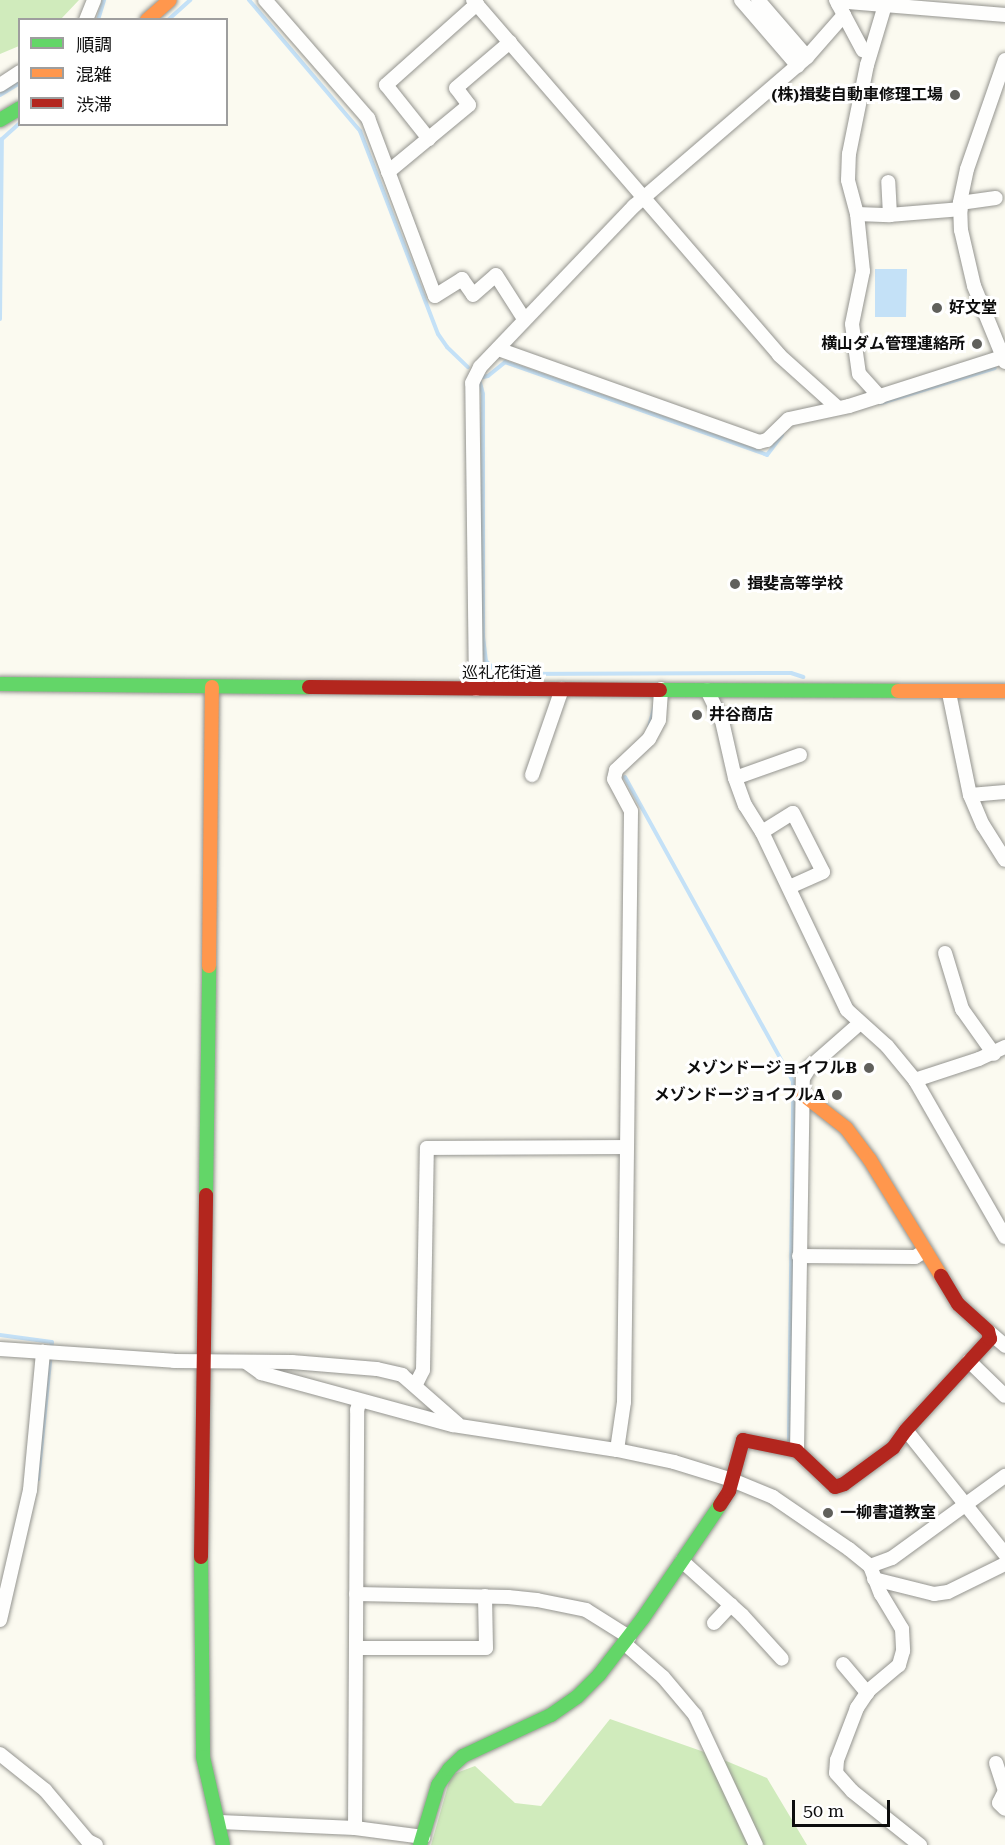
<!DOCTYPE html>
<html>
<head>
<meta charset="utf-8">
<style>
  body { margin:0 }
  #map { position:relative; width:1005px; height:1845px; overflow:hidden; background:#fbfaf0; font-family:"Roboto Serif","Noto Sans JP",serif }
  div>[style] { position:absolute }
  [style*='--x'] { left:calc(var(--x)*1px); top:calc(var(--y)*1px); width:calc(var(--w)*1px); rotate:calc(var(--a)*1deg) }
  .forest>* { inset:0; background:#d0ebbc }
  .water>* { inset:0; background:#c4e1f7 }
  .stream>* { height:4px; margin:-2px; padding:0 2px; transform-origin:2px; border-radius:2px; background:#c4e1f7 }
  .roads { filter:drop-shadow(0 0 2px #94948f) drop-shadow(0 0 2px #94948f) }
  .street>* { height:14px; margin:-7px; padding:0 7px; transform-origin:7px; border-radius:7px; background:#fefefd }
  .fast>* { height:14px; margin:-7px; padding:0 7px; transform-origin:7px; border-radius:7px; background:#63d668 }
  .slow>* { height:14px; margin:-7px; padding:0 7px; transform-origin:7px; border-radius:7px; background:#ff974d }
  .jam>* { height:14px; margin:-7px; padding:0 7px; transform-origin:7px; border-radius:7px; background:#b3261e }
  .dots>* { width:16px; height:16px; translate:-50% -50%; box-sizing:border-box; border:3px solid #fff; border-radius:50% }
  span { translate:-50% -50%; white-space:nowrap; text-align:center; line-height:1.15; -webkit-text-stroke:6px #fff; paint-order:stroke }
  .poi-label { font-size:16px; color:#0d0d0d; font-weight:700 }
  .right { translate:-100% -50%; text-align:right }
  .left { translate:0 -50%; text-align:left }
  .street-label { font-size:16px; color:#0d0d0d }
  .legend { position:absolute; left:18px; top:18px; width:210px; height:108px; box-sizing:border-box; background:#fff; border:2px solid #9e9e9e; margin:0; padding:8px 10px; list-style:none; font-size:18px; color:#0d0d0d }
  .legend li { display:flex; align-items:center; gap:12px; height:30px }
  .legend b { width:30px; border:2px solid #9e9e9e }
  .scale { position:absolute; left:792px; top:1800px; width:98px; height:27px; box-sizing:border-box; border:3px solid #0d0d0d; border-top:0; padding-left:8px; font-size:18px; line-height:21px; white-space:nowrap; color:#0d0d0d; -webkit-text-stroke:4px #fff; paint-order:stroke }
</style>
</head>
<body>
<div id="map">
  <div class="forest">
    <div style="clip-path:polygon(0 0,79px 0,61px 19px,20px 20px,19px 46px,0 54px)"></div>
    <div style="clip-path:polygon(610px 1719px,707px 1753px,767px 1778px,807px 1845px,431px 1845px,451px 1775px,475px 1766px,515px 1803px,541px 1806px)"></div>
  </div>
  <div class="water">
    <div style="clip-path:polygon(875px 269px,907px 269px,906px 317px,875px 317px)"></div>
  </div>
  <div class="stream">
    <div style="--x:249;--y:0;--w:172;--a:49.7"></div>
    <div style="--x:360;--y:131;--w:217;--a:69"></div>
    <div style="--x:438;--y:334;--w:16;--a:55"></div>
    <div style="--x:447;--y:347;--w:29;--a:44"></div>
    <div style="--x:98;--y:20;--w:21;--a:-73"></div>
    <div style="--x:168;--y:20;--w:30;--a:-42"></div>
    <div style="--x:0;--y:95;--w:23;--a:-31"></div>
    <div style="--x:0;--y:319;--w:180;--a:-89.4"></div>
    <div style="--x:2;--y:139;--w:24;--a:-42"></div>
    <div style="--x:479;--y:378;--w:9;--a:-13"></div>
    <div style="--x:488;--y:376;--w:22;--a:-39"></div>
    <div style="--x:505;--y:362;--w:278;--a:19.5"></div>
    <div style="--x:767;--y:455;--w:25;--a:-53"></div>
    <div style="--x:479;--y:379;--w:16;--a:75"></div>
    <div style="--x:483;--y:394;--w:243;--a:90"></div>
    <div style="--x:483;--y:637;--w:24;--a:83"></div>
    <div style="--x:486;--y:661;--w:10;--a:45"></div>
    <div style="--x:493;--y:668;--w:12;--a:31"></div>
    <div style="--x:503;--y:674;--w:288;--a:-0.2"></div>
    <div style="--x:791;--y:673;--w:13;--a:18"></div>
    <div style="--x:881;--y:403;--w:119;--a:-17.1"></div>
    <div style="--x:649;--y:727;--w:20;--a:-75"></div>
    <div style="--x:625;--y:777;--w:347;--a:61.1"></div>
    <div style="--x:793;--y:1081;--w:5;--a:90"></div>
    <div style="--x:0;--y:1335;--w:52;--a:7.7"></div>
    <div style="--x:52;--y:1342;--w:138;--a:95.8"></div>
    <div style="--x:789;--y:1441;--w:341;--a:-89.3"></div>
  </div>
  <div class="roads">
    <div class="street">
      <div style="--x:265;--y:0;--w:157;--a:48.9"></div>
      <div style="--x:368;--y:118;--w:190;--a:69.4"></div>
      <div style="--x:435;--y:296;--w:32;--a:-32"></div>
      <div style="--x:462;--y:279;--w:19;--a:55"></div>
      <div style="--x:473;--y:295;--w:30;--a:-41"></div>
      <div style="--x:496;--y:275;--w:52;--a:57.5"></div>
      <div style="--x:473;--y:0;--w:469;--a:49.2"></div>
      <div style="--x:779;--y:355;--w:79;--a:41.9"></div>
      <div style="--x:741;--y:0;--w:87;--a:49.2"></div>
      <div style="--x:758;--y:0;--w:75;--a:49.3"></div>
      <div style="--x:838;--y:4;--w:10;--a:-11"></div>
      <div style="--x:848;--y:2;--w:158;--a:4.7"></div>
      <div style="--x:844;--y:15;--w:40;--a:62"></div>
      <div style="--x:86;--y:20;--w:22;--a:-68"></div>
      <div style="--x:1005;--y:60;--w:115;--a:109.2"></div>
      <div style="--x:967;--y:169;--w:35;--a:102"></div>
      <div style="--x:960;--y:203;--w:27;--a:88"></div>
      <div style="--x:961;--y:230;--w:57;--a:76.9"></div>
      <div style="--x:974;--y:286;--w:82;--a:67.8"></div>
      <div style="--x:0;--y:85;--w:24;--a:-33"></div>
      <div style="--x:429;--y:139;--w:69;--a:-128.5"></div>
      <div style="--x:386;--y:85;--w:122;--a:-41.7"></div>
      <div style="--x:388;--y:172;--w:105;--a:-39.6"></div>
      <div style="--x:469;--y:105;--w:21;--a:-127"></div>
      <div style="--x:456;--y:88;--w:71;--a:-40.4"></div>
      <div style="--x:960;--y:203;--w:36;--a:-8"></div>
      <div style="--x:857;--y:214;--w:35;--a:-105"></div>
      <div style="--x:848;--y:180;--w:26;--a:-88"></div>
      <div style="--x:849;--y:154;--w:91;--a:-78.6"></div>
      <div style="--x:867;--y:65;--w:63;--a:-73.3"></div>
      <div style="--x:890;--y:215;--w:71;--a:-4.8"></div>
      <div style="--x:498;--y:349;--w:277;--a:19.6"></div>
      <div style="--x:759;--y:442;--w:8;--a:-14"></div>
      <div style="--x:767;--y:440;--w:30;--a:-44"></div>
      <div style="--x:789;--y:419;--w:61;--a:-12.2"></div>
      <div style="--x:849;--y:406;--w:162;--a:-17.7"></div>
      <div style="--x:880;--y:397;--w:31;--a:-132"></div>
      <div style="--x:859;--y:374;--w:50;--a:-98"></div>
      <div style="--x:852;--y:324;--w:54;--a:-78.3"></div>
      <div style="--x:863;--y:271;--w:57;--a:-96"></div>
      <div style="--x:857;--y:214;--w:33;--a:2"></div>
      <div style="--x:890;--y:215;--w:33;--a:-93"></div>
      <div style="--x:476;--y:689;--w:306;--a:-90.7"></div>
      <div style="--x:472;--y:383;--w:18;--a:-63"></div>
      <div style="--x:480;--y:367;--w:223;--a:-46.3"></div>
      <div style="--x:634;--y:206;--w:228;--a:-40.7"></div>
      <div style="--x:807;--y:57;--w:56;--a:-48.6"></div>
      <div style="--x:844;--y:15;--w:17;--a:-118"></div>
      <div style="--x:707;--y:690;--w:34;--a:64"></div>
      <div style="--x:722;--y:721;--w:58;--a:77.2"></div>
      <div style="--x:735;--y:778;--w:29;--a:70"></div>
      <div style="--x:745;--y:805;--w:32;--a:58"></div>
      <div style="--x:762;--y:832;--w:197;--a:64.5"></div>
      <div style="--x:847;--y:1010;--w:54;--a:42"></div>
      <div style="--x:887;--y:1046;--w:44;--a:50.5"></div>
      <div style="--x:915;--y:1080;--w:181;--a:60.2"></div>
      <div style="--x:949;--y:693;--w:104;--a:78.4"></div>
      <div style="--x:970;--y:795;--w:33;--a:67"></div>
      <div style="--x:983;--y:825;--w:41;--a:57.8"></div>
      <div style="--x:532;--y:775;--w:91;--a:-70.8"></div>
      <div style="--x:735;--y:778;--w:69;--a:-19.5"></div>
      <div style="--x:970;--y:795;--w:35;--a:-5"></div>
      <div style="--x:762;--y:832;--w:36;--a:-32"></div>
      <div style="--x:793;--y:813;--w:66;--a:63"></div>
      <div style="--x:823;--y:872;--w:37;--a:156"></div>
      <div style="--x:945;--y:953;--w:59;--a:73.1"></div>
      <div style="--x:962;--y:1009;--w:55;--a:54.6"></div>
      <div style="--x:915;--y:1080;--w:67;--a:-18.2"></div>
      <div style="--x:979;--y:1059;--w:29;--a:-25"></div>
      <div style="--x:799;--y:1256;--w:116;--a:0.5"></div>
      <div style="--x:915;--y:1257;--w:12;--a:-31"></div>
      <div style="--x:988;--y:1331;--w:23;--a:41"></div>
      <div style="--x:0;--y:1349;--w:174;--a:3.9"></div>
      <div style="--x:174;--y:1361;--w:118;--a:0.5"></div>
      <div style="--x:292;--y:1362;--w:85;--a:4.7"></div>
      <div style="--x:377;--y:1369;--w:26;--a:13"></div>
      <div style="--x:402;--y:1375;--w:74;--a:41.2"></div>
      <div style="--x:969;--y:1361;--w:50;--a:44.2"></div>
      <div style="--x:246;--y:1362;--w:19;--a:36"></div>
      <div style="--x:261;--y:1373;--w:199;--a:15.2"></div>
      <div style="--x:453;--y:1425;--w:166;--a:8.7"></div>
      <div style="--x:617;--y:1450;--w:58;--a:11.9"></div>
      <div style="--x:674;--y:1462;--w:61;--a:17.2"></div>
      <div style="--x:732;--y:1480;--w:44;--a:22.5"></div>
      <div style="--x:773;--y:1497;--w:92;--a:34.4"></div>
      <div style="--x:849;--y:1549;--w:27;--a:39"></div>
      <div style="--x:870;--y:1566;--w:30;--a:69"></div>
      <div style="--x:881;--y:1594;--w:41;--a:59"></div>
      <div style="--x:902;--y:1629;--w:22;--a:87"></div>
      <div style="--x:903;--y:1651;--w:15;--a:106"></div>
      <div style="--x:899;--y:1665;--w:39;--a:140"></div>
      <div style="--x:869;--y:1690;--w:22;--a:124"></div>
      <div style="--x:857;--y:1708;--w:56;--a:111"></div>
      <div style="--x:837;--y:1760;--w:13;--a:94"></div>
      <div style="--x:836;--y:1773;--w:24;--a:48"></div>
      <div style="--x:852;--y:1791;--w:87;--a:38.5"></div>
      <div style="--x:417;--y:1382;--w:13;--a:-63"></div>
      <div style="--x:423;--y:1370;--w:222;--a:-89"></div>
      <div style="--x:427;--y:1148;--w:198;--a:-0.3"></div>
      <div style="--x:906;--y:1430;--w:159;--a:51.4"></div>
      <div style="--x:617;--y:1450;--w:49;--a:-81.7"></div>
      <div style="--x:624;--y:1402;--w:591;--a:-89.32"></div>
      <div style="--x:631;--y:811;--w:36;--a:-118"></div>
      <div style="--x:614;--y:779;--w:9;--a:-77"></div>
      <div style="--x:616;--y:770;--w:45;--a:-43.2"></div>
      <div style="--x:649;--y:739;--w:21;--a:-62"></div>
      <div style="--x:659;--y:720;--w:31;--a:-86"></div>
      <div style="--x:797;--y:1451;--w:373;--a:-89.1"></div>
      <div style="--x:803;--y:1078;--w:13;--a:-58"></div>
      <div style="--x:810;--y:1067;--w:67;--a:-41.3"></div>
      <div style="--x:682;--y:1561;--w:81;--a:42"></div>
      <div style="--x:742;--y:1615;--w:59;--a:47.7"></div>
      <div style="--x:870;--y:1566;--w:23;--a:-20"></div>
      <div style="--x:892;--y:1558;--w:140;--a:-36"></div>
      <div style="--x:874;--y:1579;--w:62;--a:14"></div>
      <div style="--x:934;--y:1594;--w:14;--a:-8"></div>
      <div style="--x:948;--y:1592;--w:64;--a:-26.2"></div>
      <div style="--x:356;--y:1594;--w:152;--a:1.1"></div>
      <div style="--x:508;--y:1597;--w:29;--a:6"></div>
      <div style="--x:537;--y:1600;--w:50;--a:11.5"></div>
      <div style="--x:586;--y:1610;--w:51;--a:32.1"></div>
      <div style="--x:0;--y:1620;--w:133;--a:-77"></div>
      <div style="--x:30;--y:1490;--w:139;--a:-84.6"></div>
      <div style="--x:714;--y:1623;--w:25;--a:-47"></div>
      <div style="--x:624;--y:1643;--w:52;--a:41.1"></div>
      <div style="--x:663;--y:1677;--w:50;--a:49.9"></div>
      <div style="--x:695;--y:1715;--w:144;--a:64.9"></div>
      <div style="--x:356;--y:1648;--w:130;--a:0"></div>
      <div style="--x:486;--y:1648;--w:52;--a:-91.1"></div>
      <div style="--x:843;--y:1664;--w:38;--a:50"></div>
      <div style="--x:0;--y:1754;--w:58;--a:38.7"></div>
      <div style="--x:45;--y:1790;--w:67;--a:49.9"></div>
      <div style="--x:88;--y:1841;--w:9;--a:27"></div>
      <div style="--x:996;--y:1763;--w:29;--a:72"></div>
      <div style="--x:1005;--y:1791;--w:13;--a:117"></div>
      <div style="--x:999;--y:1803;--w:8;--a:45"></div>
      <div style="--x:220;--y:1822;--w:135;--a:2.5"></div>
      <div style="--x:355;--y:1828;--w:69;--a:7.5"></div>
      <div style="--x:355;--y:1828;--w:418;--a:-89.7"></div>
      <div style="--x:357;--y:1410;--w:9;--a:-72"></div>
    </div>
    <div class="fast">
      <div style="--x:0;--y:120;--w:23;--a:-31"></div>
      <div style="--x:0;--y:684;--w:309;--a:0.6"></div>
      <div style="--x:660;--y:690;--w:238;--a:0.2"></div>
      <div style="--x:206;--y:1195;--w:229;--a:-89.2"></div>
      <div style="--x:201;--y:1557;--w:200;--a:89.4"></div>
      <div style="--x:203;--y:1757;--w:90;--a:77.2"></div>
      <div style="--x:420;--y:1845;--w:63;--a:-73.3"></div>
      <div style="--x:438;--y:1785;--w:19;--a:-55"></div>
      <div style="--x:449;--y:1769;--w:19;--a:-43"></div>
      <div style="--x:463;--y:1756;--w:97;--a:-25"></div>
      <div style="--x:551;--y:1715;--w:32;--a:-35"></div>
      <div style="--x:577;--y:1697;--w:31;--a:-45"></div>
      <div style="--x:599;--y:1675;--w:72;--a:-52.3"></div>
      <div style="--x:643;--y:1618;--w:137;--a:-55.7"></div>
    </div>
    <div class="slow">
      <div style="--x:147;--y:20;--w:30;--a:-41"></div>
      <div style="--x:898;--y:691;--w:107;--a:0"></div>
      <div style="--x:209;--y:966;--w:279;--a:-89.4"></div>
      <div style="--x:801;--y:1093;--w:57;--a:37.9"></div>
      <div style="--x:846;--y:1128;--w:40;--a:53"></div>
      <div style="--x:870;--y:1160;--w:136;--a:58.5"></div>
    </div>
    <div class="jam">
      <div style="--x:309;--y:687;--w:351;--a:0.5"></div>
      <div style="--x:720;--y:1505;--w:17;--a:-57"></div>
      <div style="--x:729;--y:1491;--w:53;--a:-74.6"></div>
      <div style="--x:743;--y:1440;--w:55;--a:11.5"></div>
      <div style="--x:797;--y:1451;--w:52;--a:43.5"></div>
      <div style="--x:835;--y:1487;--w:9;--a:-18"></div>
      <div style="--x:844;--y:1484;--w:61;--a:-36.3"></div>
      <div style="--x:893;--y:1448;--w:22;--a:-54"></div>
      <div style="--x:906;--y:1430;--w:124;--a:-47.3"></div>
      <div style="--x:990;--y:1339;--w:8;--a:-104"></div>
      <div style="--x:988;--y:1331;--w:40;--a:-138"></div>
      <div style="--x:958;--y:1304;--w:33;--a:-121"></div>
      <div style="--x:201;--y:1557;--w:362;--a:-89.2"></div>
    </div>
  </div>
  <div class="dots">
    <div style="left:955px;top:95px;background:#60605c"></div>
    <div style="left:937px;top:308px;background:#60605c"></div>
    <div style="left:977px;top:344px;background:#60605c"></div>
    <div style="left:735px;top:584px;background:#60605c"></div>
    <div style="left:697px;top:715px;background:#60605c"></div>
    <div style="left:869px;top:1068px;background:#60605c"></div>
    <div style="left:837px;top:1095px;background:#60605c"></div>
    <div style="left:828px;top:1513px;background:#60605c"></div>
  </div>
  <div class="poi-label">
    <span class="right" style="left:943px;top:95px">(株)揖斐自動車修理工場</span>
    <span class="left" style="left:949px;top:308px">好文堂</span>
    <span class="right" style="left:965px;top:344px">横山ダム管理連絡所</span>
    <span class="left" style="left:747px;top:584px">揖斐高等学校</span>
    <span class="left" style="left:709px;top:715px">井谷商店</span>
    <span class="right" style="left:857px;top:1068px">メゾンドージョイフルB</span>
    <span class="right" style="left:825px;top:1095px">メゾンドージョイフルA</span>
    <span class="left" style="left:840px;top:1513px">一柳書道教室</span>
  </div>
  <div class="street-label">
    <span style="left:502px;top:673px">巡礼花街道</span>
  </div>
  <ul class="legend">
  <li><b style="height:8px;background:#63d668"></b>順調</li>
  <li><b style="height:8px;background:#ff974d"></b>混雑</li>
  <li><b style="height:8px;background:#b3261e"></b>渋滞</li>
  </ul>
  <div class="scale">50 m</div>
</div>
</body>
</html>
